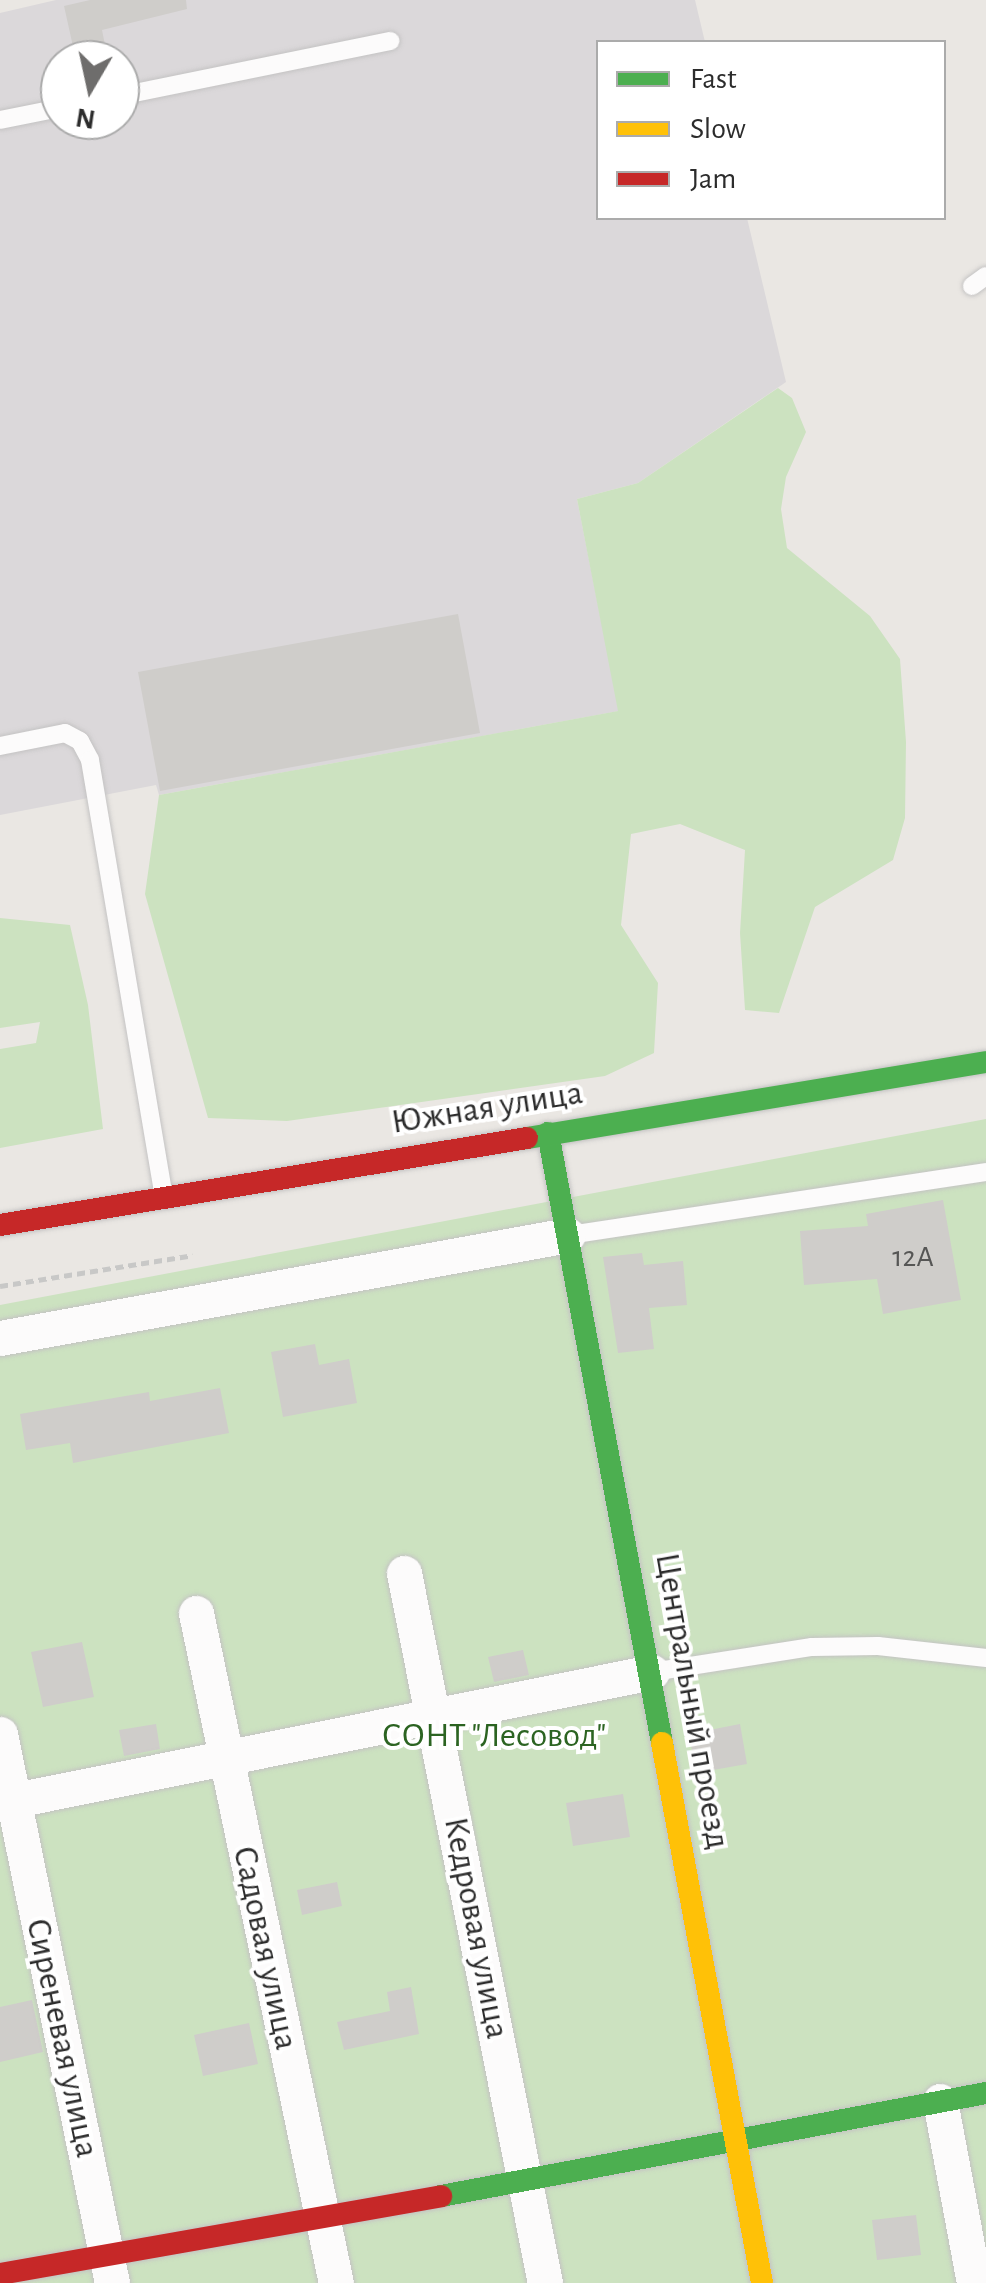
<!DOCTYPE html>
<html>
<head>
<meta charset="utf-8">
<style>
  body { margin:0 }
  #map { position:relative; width:986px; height:2283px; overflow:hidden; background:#eae7e3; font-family:"Alegreya Sans",sans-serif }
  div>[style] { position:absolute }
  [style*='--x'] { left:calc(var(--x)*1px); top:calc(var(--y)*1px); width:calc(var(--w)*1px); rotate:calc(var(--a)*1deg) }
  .industrial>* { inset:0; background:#dbd8da }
  .green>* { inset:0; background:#cce2c0 }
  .building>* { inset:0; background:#cfcdca }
  .path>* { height:5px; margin-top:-2.5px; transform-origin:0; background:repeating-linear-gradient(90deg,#c8c8c7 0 8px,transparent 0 13px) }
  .roads { filter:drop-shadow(0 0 2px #c4c3c3) drop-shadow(0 0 2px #c4c3c3) }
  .lane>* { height:18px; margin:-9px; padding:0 9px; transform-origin:9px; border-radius:9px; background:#fcfbfb }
  .street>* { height:35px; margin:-17.5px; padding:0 17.5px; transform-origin:17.5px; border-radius:17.5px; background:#fcfbfb }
  .fast>* { height:22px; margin:-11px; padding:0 11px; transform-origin:11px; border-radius:11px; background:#4caf50 }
  .slow>* { height:22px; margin:-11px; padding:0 11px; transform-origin:11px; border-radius:11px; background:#ffc107 }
  .jam>* { height:22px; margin:-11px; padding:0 11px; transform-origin:11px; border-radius:11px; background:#c62828 }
  span { translate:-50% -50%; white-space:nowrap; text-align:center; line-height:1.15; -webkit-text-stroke:8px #fff; paint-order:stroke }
  .number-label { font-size:30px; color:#565655 }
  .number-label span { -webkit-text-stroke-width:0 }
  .street-label { font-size:35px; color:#2c2c2c }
  .park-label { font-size:35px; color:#2c6422 }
  .legend { position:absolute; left:596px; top:40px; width:350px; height:180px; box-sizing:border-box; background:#fff; border:2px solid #ababab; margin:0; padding:12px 18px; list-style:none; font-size:30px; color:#2c2c2c }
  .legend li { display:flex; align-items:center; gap:20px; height:50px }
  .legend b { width:50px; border:2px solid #ababab }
  .north { position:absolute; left:40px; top:40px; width:100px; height:100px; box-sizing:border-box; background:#fff; border:2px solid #ababab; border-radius:50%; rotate:189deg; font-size:28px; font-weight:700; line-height:40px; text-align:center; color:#2c2c2c }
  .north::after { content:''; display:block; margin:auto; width:35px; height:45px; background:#6e6d6c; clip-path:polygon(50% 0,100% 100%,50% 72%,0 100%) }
</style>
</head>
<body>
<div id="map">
  <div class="industrial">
    <div style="clip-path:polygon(evenodd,56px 0,695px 0,705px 42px,598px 42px,598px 218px,747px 218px,786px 382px,638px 483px,577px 499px,619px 711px,159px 795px,156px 785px,0 815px,0 13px,56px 0,60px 60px,120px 60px,120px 120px,60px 120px,60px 60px)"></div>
  </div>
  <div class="green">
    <div style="clip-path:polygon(778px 388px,792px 398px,806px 432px,786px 477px,781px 509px,787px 548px,870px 616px,900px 659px,906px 742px,905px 818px,893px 860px,815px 907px,779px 1013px,745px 1010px,740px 933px,745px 850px,680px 824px,631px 834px,621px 925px,658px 983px,654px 1053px,605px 1076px,287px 1121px,208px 1118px,145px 894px,159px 795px,618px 711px,577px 499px,638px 483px)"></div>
    <div style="clip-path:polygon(0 918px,70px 925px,88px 1005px,103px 1129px,0 1148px,0 1049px,36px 1043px,40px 1022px,0 1028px)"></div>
    <div style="clip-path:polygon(986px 1119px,986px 2283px,0 2283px,0 1305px)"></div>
  </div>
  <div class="building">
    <div style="clip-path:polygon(90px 0,186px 0,187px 9px,102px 30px,108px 60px,76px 60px,64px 6px)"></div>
    <div style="clip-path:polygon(458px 614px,480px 733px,160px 791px,138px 672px)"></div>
    <div style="clip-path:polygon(943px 1200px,961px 1300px,883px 1314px,877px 1279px,804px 1285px,800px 1231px,868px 1226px,866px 1214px)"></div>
    <div style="clip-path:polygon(642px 1253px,644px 1265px,683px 1261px,687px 1305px,649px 1308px,654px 1349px,618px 1353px,603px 1257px)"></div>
    <div style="clip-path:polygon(315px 1344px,319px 1365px,349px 1359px,357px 1403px,283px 1417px,271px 1352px)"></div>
    <div style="clip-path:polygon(220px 1388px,229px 1433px,73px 1463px,70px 1443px,26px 1450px,20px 1414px,149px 1392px,150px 1401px)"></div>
    <div style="clip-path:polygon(82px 1642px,94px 1697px,43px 1707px,31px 1652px)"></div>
    <div style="clip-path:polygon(523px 1650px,529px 1675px,494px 1682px,488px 1657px)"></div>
    <div style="clip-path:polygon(156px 1724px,160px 1749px,124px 1756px,119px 1730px)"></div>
    <div style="clip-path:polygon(740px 1724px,747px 1764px,696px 1773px,689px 1734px)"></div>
    <div style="clip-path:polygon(623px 1794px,630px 1837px,573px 1846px,566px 1803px)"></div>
    <div style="clip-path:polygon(337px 1882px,342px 1906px,302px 1915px,297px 1890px)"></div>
    <div style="clip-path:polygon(411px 1987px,419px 2034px,344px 2050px,337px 2022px,390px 2011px,387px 1992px)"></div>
    <div style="clip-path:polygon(32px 2000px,43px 2052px,0 2062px,0 2007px)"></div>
    <div style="clip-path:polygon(249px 2023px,258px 2064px,203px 2076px,194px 2035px)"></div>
    <div style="clip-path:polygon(916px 2215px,921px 2255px,877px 2260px,872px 2220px)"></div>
  </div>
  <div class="path">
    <div style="--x:0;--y:1286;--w:195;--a:-9.1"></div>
  </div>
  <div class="roads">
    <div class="lane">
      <div style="--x:120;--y:96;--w:276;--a:-11.5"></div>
      <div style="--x:0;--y:120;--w:61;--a:-11.3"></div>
      <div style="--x:972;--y:286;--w:17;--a:-36"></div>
      <div style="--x:0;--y:746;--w:66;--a:-11.3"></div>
      <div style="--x:65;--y:733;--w:17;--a:28"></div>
      <div style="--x:80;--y:741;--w:21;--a:62"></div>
      <div style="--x:90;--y:760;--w:439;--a:80.4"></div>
      <div style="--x:569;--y:1235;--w:422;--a:-8.6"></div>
      <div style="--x:652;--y:1672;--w:162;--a:-8.9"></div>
      <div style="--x:812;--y:1647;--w:66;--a:-0.9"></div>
      <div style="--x:878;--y:1646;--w:109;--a:6.3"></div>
    </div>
    <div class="street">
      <div style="--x:0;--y:1338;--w:577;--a:-10.28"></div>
      <div style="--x:404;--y:1573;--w:724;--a:78.77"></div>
      <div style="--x:196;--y:1613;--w:684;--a:78.2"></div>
      <div style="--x:0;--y:1734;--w:560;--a:78.47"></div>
      <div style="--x:0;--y:1803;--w:665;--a:-11.36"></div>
      <div style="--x:940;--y:2101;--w:185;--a:79.4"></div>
    </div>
    <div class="fast">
      <div style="--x:548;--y:1133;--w:621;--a:79.41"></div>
      <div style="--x:527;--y:1138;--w:465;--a:-9.4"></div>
      <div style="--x:441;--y:2196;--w:555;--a:-10.7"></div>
    </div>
    <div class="slow">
      <div style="--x:662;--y:1743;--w:549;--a:79.51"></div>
    </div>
    <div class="jam">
      <div style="--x:0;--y:1225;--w:534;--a:-9.37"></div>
      <div style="--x:0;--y:2274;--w:448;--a:-10"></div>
    </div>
  </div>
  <div class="number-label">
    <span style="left:913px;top:1257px">12А</span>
  </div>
  <div class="street-label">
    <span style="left:487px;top:1108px;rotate:-9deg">Южная улица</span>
    <span style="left:692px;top:1701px;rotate:80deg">Центральный проезд</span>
    <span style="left:476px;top:1928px;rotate:79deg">Кедровая улица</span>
    <span style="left:265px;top:1948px;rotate:78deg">Садовая улица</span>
    <span style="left:62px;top:2038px;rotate:78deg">Сиреневая улица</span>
  </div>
  <div class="park-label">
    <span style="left:494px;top:1736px">СОНТ "Лесовод"</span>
  </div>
  <ul class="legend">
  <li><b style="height:12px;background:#4caf50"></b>Fast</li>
  <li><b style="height:12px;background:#ffc107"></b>Slow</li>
  <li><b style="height:12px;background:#c62828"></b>Jam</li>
  </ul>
  <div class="north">N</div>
</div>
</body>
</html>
